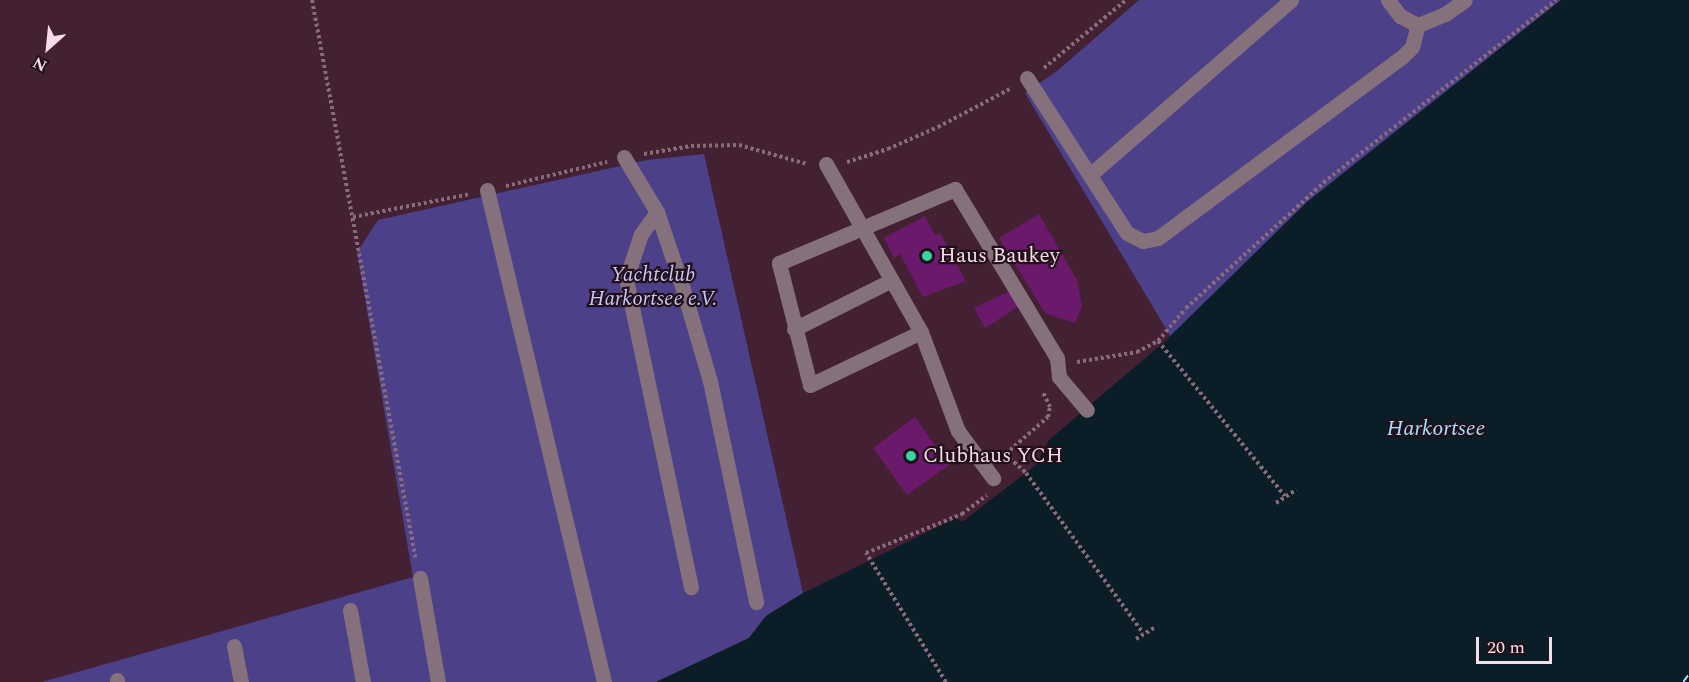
<!DOCTYPE html>
<html>
<head>
<meta charset="utf-8">
<style>
  body { margin:0 }
  #map { position:relative; width:1689px; height:682px; overflow:hidden; background:#442033; font-family:Spectral,serif }
  div>[style] { position:absolute }
  [style*='--x'] { left:calc(var(--x)*1px); top:calc(var(--y)*1px); width:calc(var(--w)*1px); rotate:calc(var(--a)*1deg) }
  .green>* { inset:0; background:#4c4188 }
  .water>* { inset:0; background:#0b1e27 }
  .ferry>* { height:1.5px; margin-top:-0.75px; transform-origin:0; background:repeating-linear-gradient(90deg,#a4e1fc 0 8px,transparent 0 14px) }
  .building>* { inset:0; background:#6b1a6b }
  .path>* { height:4px; margin-top:-2px; transform-origin:0; background:repeating-linear-gradient(90deg,#8a6b7b 0 3px,transparent 0 6px) }
  .minor>* { height:15px; margin:-7.5px; padding:0 7.5px; transform-origin:7.5px; border-radius:7.5px; background:#85717b }
  .dots>* { width:16px; height:16px; translate:-50% -50%; box-sizing:border-box; border:3px solid #211019; border-radius:50% }
  span { translate:-50% -50%; white-space:nowrap; text-align:center; line-height:1.15; -webkit-text-stroke:4.5px #211019; paint-order:stroke }
  .poi-label { font-size:21px; color:#f5dce7 }
  .left { translate:0 -50%; text-align:left }
  .park-label { font-size:21px; color:#c9c5f9; font-style:italic }
  .water-label { font-size:22px; color:#a4e1fc; font-style:italic }
  .north { position:absolute; left:18px; top:18px; width:60px; height:60px; -webkit-text-stroke:4px #211019; paint-order:stroke; rotate:207deg; font-size:16px; font-weight:700; line-height:24px; text-align:center; color:#f5dce7 }
  .north::after { content:''; display:block; margin:auto; width:21px; height:27px; background:#f5dce7; clip-path:polygon(50% 0,100% 100%,50% 72%,0 100%) }
  .scale { position:absolute; left:1476px; top:637px; width:76px; height:27px; box-sizing:border-box; border:3px solid #f5dce7; border-top:0; padding-left:8px; font-size:18px; line-height:21px; white-space:nowrap; color:#f5dce7; -webkit-text-stroke:4px #211019; paint-order:stroke }
</style>
</head>
<body>
<div id="map">
  <div class="green">
    <div style="clip-path:polygon(1139px 0,1561px 0,1307px 202px,1171px 337px,1025px 93px,1057px 71px)"></div>
    <div style="clip-path:polygon(704px 154px,803px 593px,766px 616px,749px 638px,656px 682px,42px 682px,413px 577px,357px 252px,378px 220px,647px 160px)"></div>
  </div>
  <div class="water">
    <div style="clip-path:polygon(1561px 0,1689px 0,1689px 682px,656px 682px,749px 638px,766px 616px,803px 593px,956px 518px,962px 522px,1036px 465px,1049px 440px,1163px 343px,1307px 202px)"></div>
  </div>
  <div class="ferry">
    <div style="--x:1683;--y:682;--w:10;--a:-53"></div>
  </div>
  <div class="building">
    <div style="clip-path:polygon(1039px 214px,1077px 280px,1082px 306px,1075px 323px,1045px 313px,999px 238px)"></div>
    <div style="clip-path:polygon(925px 216px,935px 235px,940px 233px,966px 281px,923px 297px,900px 254px,894px 258px,884px 238px)"></div>
    <div style="clip-path:polygon(1010px 291px,1018px 307px,985px 328px,974px 308px)"></div>
    <div style="clip-path:polygon(915px 417px,949px 465px,907px 495px,873px 448px)"></div>
  </div>
  <div class="path">
    <div style="--x:312;--y:0;--w:570;--a:79.48"></div>
    <div style="--x:1044;--y:68;--w:107;--a:-39.7"></div>
    <div style="--x:644;--y:154;--w:48;--a:-9.7"></div>
    <div style="--x:691;--y:146;--w:48;--a:-1.2"></div>
    <div style="--x:739;--y:145;--w:71;--a:15.6"></div>
    <div style="--x:847;--y:162;--w:43;--a:-17.6"></div>
    <div style="--x:888;--y:149;--w:55;--a:-23.7"></div>
    <div style="--x:938;--y:127;--w:84;--a:-27.8"></div>
    <div style="--x:506;--y:186;--w:104;--a:-13.4"></div>
    <div style="--x:353;--y:217;--w:119;--a:-11.1"></div>
    <div style="--x:1158;--y:341;--w:200;--a:50.7"></div>
    <div style="--x:1077;--y:362;--w:61;--a:-9.5"></div>
    <div style="--x:1137;--y:352;--w:24;--a:-28"></div>
    <div style="--x:1158;--y:341;--w:43;--a:-49.7"></div>
    <div style="--x:1186;--y:308;--w:192;--a:-42.3"></div>
    <div style="--x:1328;--y:179;--w:290;--a:-38.1"></div>
    <div style="--x:1005;--y:454;--w:28;--a:42"></div>
    <div style="--x:1026;--y:473;--w:198;--a:53.8"></div>
    <div style="--x:1001;--y:458;--w:62;--a:-41.1"></div>
    <div style="--x:1048;--y:417;--w:10;--a:-79"></div>
    <div style="--x:1050;--y:407;--w:17;--a:-115"></div>
    <div style="--x:1276;--y:503;--w:24;--a:-33"></div>
    <div style="--x:1136;--y:639;--w:22;--a:-32"></div>
    <div style="--x:946;--y:682;--w:152;--a:-121.8"></div>
    <div style="--x:866;--y:553;--w:104;--a:-22.1"></div>
    <div style="--x:962;--y:514;--w:31;--a:-37"></div>
  </div>
  <div class="minor">
    <div style="--x:1388;--y:0;--w:20;--a:53"></div>
    <div style="--x:1400;--y:16;--w:20;--a:27"></div>
    <div style="--x:1418;--y:25;--w:29;--a:-22"></div>
    <div style="--x:1445;--y:14;--w:24;--a:-35"></div>
    <div style="--x:1027;--y:78;--w:184;--a:57.2"></div>
    <div style="--x:1127;--y:233;--w:18;--a:27"></div>
    <div style="--x:1143;--y:241;--w:15;--a:-11"></div>
    <div style="--x:1158;--y:238;--w:304;--a:-36.6"></div>
    <div style="--x:1402;--y:57;--w:14;--a:-45"></div>
    <div style="--x:1412;--y:47;--w:23;--a:-75"></div>
    <div style="--x:624;--y:157;--w:64;--a:59"></div>
    <div style="--x:657;--y:212;--w:78;--a:71.3"></div>
    <div style="--x:682;--y:286;--w:99;--a:73.6"></div>
    <div style="--x:710;--y:381;--w:226;--a:78.2"></div>
    <div style="--x:826;--y:164;--w:193;--a:60.5"></div>
    <div style="--x:921;--y:332;--w:106;--a:69.5"></div>
    <div style="--x:958;--y:431;--w:59;--a:53.3"></div>
    <div style="--x:1091;--y:174;--w:265;--a:-41"></div>
    <div style="--x:487;--y:190;--w:506;--a:76.62"></div>
    <div style="--x:657;--y:212;--w:27;--a:126"></div>
    <div style="--x:641;--y:234;--w:47;--a:108.4"></div>
    <div style="--x:626;--y:279;--w:315;--a:78.1"></div>
    <div style="--x:794;--y:329;--w:107;--a:-26.6"></div>
    <div style="--x:921;--y:332;--w:123;--a:154.5"></div>
    <div style="--x:810;--y:385;--w:126;--a:-104.3"></div>
    <div style="--x:779;--y:263;--w:191;--a:-22.8"></div>
    <div style="--x:955;--y:189;--w:197;--a:58.9"></div>
    <div style="--x:1057;--y:358;--w:19;--a:84"></div>
    <div style="--x:1059;--y:377;--w:43;--a:49.7"></div>
    <div style="--x:420;--y:578;--w:106;--a:80.2"></div>
    <div style="--x:350;--y:610;--w:73;--a:79.8"></div>
    <div style="--x:234;--y:646;--w:37;--a:79"></div>
    <div style="--x:117;--y:680;--w:2;--a:90"></div>
  </div>
  <div class="dots">
    <div style="left:927px;top:256px;background:#38d4a6"></div>
    <div style="left:911px;top:456px;background:#38d4a6"></div>
  </div>
  <div class="poi-label">
    <span class="left" style="left:939px;top:256px">Haus Baukey</span>
    <span class="left" style="left:923px;top:456px">Clubhaus YCH</span>
  </div>
  <div class="park-label">
    <span style="left:653px;top:287px">Yachtclub<br>Harkortsee e.V.</span>
  </div>
  <div class="water-label">
    <span style="left:1436px;top:429px">Harkortsee</span>
  </div>
  <div class="north">N</div>
  <div class="scale">20 m</div>
</div>
</body>
</html>
